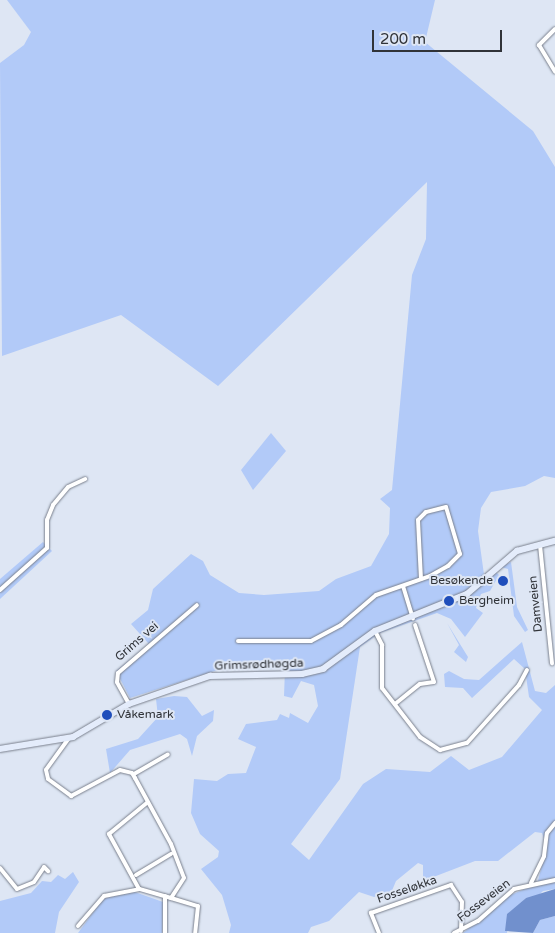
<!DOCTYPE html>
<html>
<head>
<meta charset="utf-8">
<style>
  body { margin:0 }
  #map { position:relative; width:555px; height:933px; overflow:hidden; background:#dee6f4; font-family:"Varela Round",sans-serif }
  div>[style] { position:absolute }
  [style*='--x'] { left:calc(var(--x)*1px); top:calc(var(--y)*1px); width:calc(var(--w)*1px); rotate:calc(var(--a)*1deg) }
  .green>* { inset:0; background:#b2caf8 }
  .water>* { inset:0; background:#7190cd }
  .roads { filter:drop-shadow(0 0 1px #7a808d) drop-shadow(0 0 1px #7a808d) }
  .street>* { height:4px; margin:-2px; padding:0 2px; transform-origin:2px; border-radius:2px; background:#fff }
  .secondary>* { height:5.5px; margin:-2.75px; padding:0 2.75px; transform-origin:2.75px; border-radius:2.75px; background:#e4ecfb }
  .dots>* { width:14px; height:14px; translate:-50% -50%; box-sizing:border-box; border:2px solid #dee6f4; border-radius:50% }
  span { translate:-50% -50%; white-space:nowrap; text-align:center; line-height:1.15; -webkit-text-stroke:4px #dee6f4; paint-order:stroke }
  .poi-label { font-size:12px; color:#303338 }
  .right { translate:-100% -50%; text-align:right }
  .left { translate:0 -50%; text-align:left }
  .street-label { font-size:12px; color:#303338 }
  .scale { position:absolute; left:372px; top:30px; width:130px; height:22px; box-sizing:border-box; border:2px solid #303338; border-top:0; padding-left:6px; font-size:15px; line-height:18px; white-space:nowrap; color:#303338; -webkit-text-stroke:4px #dee6f4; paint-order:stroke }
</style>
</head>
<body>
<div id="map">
  <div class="green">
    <div style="clip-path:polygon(7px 0,435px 0,425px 42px,533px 131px,555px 167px,555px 478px,544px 476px,525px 486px,491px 492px,481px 508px,478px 531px,485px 582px,496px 572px,499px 575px,490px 591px,481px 594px,476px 608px,483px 613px,465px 637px,451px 619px,437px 613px,380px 633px,360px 647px,340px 779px,291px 844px,309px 860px,363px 784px,386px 769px,430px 772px,451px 756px,469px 770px,502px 757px,542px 710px,529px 697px,525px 669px,514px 659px,472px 698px,463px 688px,445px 687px,444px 674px,449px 671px,464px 679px,479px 680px,522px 642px,535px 691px,546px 693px,555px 685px,555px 889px,543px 891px,535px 899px,526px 898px,508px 914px,507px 933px,463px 933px,508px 896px,537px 884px,547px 847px,542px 833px,535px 832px,498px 861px,475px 861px,423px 881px,423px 865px,418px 863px,396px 881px,391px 893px,374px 897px,359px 892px,329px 921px,311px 927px,308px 933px,229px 933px,231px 925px,222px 895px,201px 869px,218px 857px,219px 851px,200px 834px,191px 813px,194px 779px,217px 781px,228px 774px,246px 773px,256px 747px,238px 739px,246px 724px,277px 720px,280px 714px,289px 718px,290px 713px,308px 723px,318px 706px,314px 685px,301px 681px,292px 698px,284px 696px,285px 669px,224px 668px,130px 698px,116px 671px,149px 644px,131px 624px,148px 610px,153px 589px,191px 554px,203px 561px,210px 575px,239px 593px,264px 595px,319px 591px,336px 579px,371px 566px,389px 534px,390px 508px,380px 499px,392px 490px,412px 275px,426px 239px,427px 182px,218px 386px,121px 315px,2px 356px,0 63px,24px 45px,31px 32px)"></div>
    <div style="clip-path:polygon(271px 433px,286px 451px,253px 490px,241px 470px)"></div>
    <div style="clip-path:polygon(43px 542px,52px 551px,0 599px,0 579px)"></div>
    <div style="clip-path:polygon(511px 562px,517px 607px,528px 630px,525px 632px,514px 616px,508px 569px,501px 567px)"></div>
    <div style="clip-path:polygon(447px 623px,468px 657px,466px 662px,454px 652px,459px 645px)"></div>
    <div style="clip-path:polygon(174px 696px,187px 697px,202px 716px,214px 710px,213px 721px,197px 736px,192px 756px,187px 739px,180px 734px,130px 750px,110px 773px,106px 749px,138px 739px,158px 717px,156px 699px)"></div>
    <div style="clip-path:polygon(73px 872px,79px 882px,59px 912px,55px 933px,0 933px,0 901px,31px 893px,42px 881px,51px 882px,58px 875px,65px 879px)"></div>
    <div style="clip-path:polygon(132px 891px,163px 902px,162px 933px,78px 933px,103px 899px)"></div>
    <div style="clip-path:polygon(555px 916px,555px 933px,533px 933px,540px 920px)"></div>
  </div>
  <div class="water">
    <div style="clip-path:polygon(555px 889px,555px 916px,540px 920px,533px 933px,505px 931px,507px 914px,526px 898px)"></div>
  </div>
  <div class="roads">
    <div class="street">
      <div style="--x:555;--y:29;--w:23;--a:135"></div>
      <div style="--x:539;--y:45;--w:31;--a:59"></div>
      <div style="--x:540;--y:545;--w:119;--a:84.2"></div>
      <div style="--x:403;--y:586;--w:34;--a:73"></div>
      <div style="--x:0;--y:590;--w:63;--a:-41.8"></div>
      <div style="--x:47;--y:548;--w:28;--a:-90"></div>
      <div style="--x:47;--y:520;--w:16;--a:-68"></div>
      <div style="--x:53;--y:505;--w:23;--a:-50"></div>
      <div style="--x:68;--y:487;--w:19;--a:-25"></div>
      <div style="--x:375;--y:631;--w:16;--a:63"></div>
      <div style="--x:382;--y:645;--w:43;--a:90"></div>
      <div style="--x:382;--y:688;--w:62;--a:52.2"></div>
      <div style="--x:420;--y:737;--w:24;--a:33"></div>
      <div style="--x:440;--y:750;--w:28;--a:-15"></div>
      <div style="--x:467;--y:743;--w:78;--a:-48.1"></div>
      <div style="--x:519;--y:685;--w:17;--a:-62"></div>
      <div style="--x:238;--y:641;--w:73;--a:0"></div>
      <div style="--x:311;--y:641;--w:34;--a:-28"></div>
      <div style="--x:341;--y:625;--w:46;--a:-40.6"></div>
      <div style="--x:376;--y:595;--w:57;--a:-19.4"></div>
      <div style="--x:430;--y:576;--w:21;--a:-29"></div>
      <div style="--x:448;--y:566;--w:17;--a:-45"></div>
      <div style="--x:460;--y:554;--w:49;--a:-106.6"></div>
      <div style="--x:446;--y:507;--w:21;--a:166"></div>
      <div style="--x:426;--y:512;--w:11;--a:135"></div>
      <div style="--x:418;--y:520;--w:59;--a:87.1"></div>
      <div style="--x:129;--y:704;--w:25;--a:-119"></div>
      <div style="--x:117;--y:682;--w:9;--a:-84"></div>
      <div style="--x:118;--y:673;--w:104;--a:-40.7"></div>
      <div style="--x:395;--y:704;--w:32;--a:-39"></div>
      <div style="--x:420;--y:684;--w:14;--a:-8"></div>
      <div style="--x:434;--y:682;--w:60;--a:-108.4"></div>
      <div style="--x:69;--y:738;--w:39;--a:126"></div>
      <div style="--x:46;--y:770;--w:9;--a:77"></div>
      <div style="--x:48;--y:779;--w:29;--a:36"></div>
      <div style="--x:71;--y:796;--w:55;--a:-28"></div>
      <div style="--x:120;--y:770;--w:12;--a:14"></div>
      <div style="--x:132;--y:773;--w:6;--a:59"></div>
      <div style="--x:135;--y:778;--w:75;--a:61.4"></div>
      <div style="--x:171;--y:844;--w:36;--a:69"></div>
      <div style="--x:184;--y:878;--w:24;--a:123"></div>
      <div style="--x:171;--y:898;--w:33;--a:-164"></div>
      <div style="--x:139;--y:889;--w:63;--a:-118.6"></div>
      <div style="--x:109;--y:834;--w:50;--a:-39.4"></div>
      <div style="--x:134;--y:774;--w:39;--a:-30"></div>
      <div style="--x:0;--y:868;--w:27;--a:51"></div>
      <div style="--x:17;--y:889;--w:18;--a:-22"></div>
      <div style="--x:34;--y:882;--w:18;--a:-56"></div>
      <div style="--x:44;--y:867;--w:6;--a:45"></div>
      <div style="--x:136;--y:875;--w:41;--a:-31"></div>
      <div style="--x:531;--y:883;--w:30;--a:-64"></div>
      <div style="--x:544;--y:856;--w:23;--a:-83"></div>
      <div style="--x:547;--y:833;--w:13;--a:-51"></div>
      <div style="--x:165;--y:896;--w:37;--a:90"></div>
      <div style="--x:171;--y:898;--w:28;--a:17"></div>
      <div style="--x:198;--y:906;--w:27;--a:96"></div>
      <div style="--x:78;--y:926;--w:40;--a:-49"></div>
      <div style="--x:104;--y:896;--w:36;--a:-11"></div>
      <div style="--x:379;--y:933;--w:22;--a:-112"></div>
      <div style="--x:371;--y:913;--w:85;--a:-19.3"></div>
      <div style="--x:451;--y:885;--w:20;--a:57"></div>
      <div style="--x:462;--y:902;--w:29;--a:92"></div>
      <div style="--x:454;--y:933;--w:27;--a:-27"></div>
      <div style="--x:478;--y:921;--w:48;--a:-41.6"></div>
      <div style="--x:514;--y:889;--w:42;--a:-12.4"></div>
    </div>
    <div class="secondary">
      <div style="--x:0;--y:749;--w:74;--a:-9.3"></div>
      <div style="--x:73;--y:737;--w:65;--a:-30.5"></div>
      <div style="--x:129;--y:704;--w:86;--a:-19.1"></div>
      <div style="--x:210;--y:676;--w:92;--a:-1.2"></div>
      <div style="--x:302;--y:674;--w:22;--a:-13"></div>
      <div style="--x:323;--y:669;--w:64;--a:-36.2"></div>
      <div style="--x:375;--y:631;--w:99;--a:-21.9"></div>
      <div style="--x:467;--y:594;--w:66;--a:-40.7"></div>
      <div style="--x:517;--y:551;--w:39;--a:-15"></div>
    </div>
  </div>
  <div class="dots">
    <div style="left:503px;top:581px;background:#1f4ebb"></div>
    <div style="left:449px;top:601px;background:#1f4ebb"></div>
    <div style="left:107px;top:715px;background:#1f4ebb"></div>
  </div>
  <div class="poi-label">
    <span class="right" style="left:493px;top:581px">Besøkende</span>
    <span class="left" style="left:459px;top:601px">Bergheim</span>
    <span class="left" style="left:117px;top:715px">Våkemark</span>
  </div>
  <div class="street-label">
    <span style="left:536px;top:604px;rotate:-96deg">Damveien</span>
    <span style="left:137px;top:642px;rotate:-41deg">Grims vei</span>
    <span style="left:259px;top:665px;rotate:-2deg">Grimsrødhøgda</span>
    <span style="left:407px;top:890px;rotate:-19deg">Fosseløkka</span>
    <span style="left:484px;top:901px;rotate:-37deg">Fosseveien</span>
  </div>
  <div class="scale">200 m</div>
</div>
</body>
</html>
